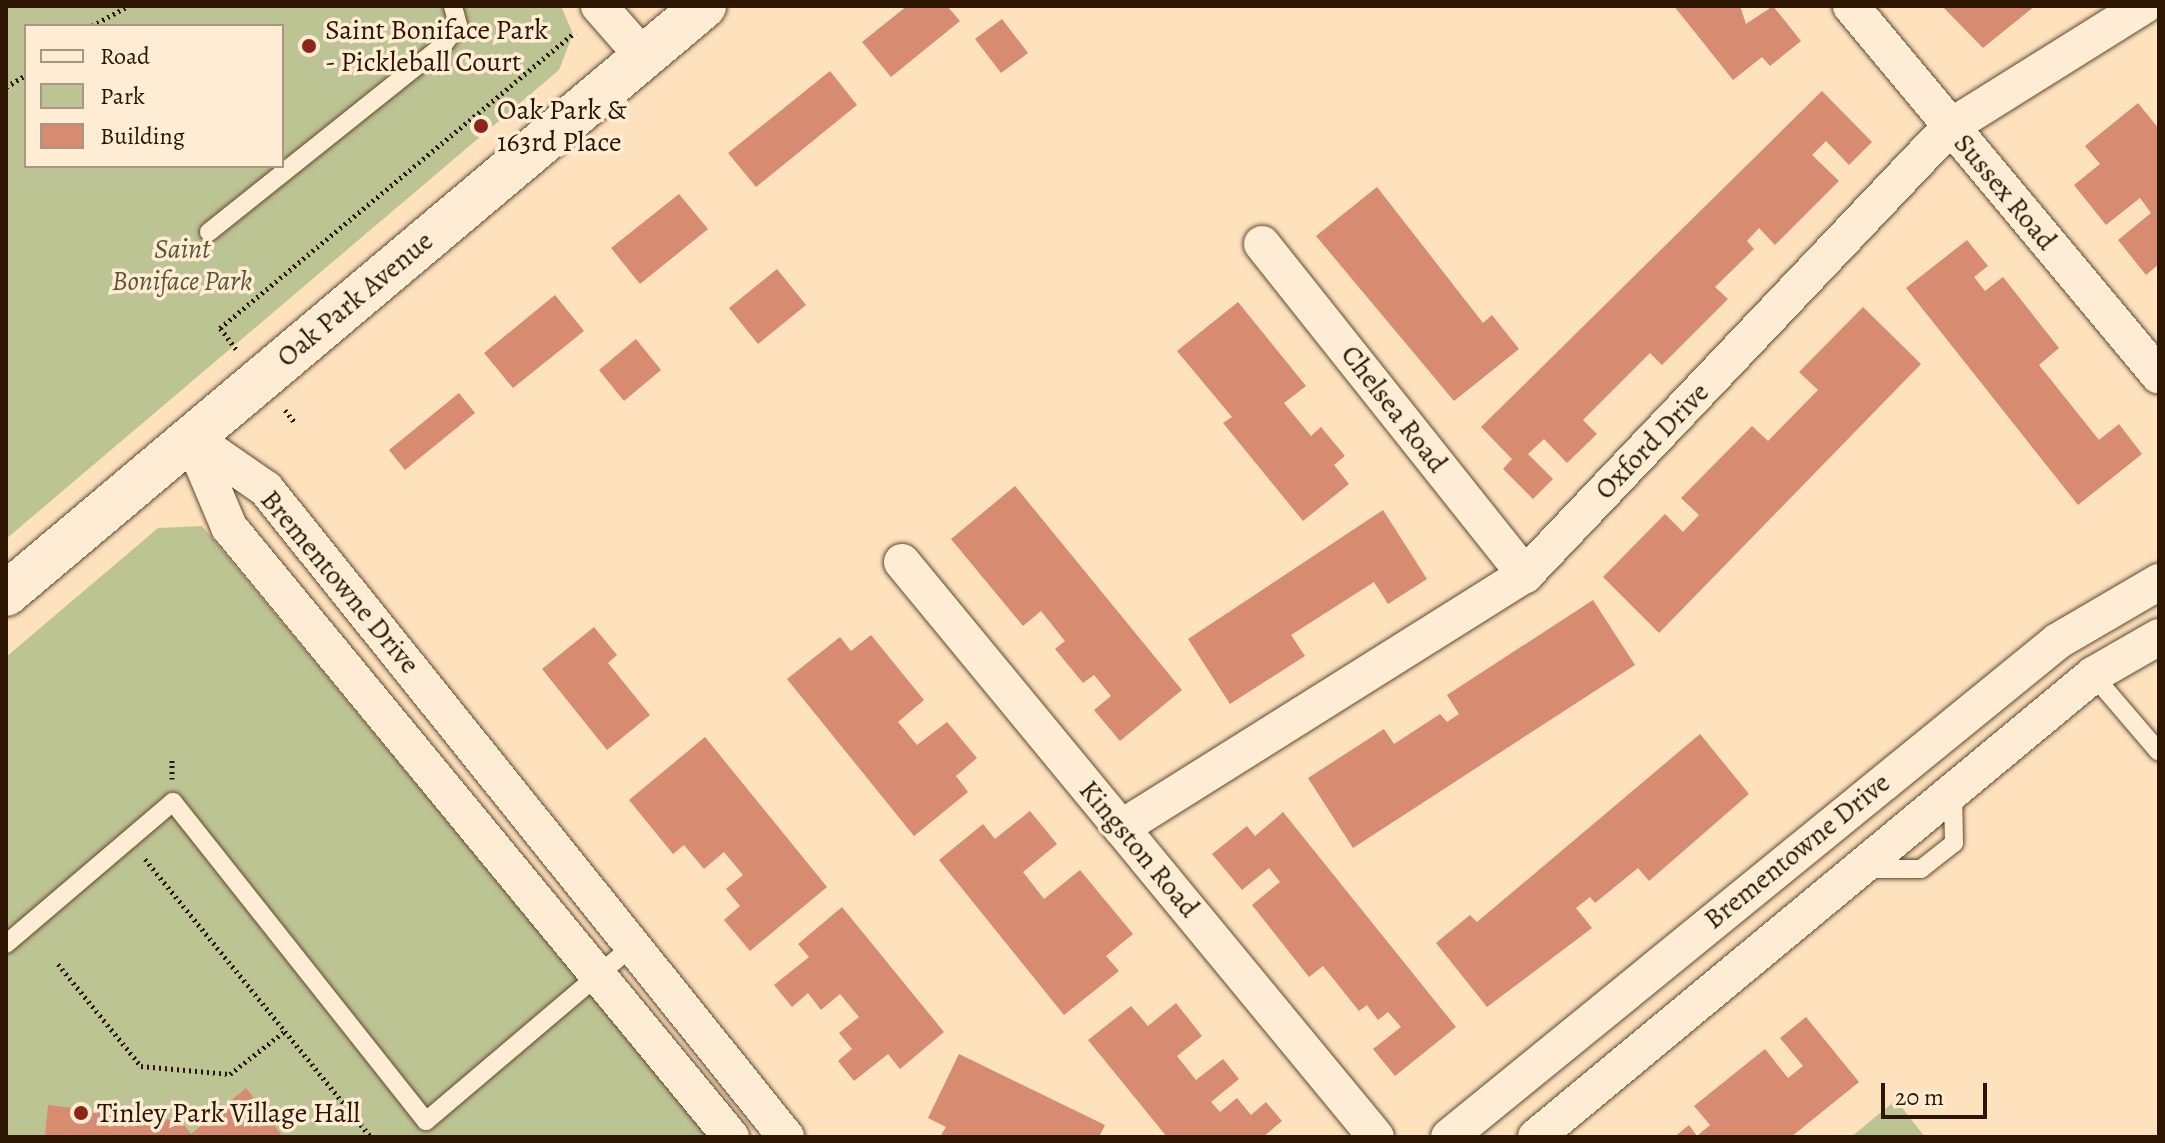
<!DOCTYPE html>
<html>
<head>
<meta charset="utf-8">
<style>
  body { margin:0 }
  #map { position:relative; width:2165px; height:1143px; overflow:hidden; background:#fde2bd; font-family:Alegreya,serif }
  div>[style] { position:absolute }
  [style*='--x'] { left:calc(var(--x)*1px); top:calc(var(--y)*1px); width:calc(var(--w)*1px); rotate:calc(var(--a)*1deg) }
  .green>* { inset:0; background:#bdc493 }
  .building>* { inset:0; background:#d78b70 }
  .path>* { height:5px; margin-top:-2.5px; transform-origin:0; background:repeating-linear-gradient(90deg,#2d1601 0 2px,transparent 0 6px) }
  .roads { filter:drop-shadow(0 0 2px #614930) drop-shadow(0 0 2px #614930) }
  .service>* { height:18px; margin:-9px; padding:0 9px; transform-origin:9px; border-radius:9px; background:#feecd4 }
  .minor>* { height:36px; margin:-18px; padding:0 18px; transform-origin:18px; border-radius:18px; background:#feecd4 }
  .tertiary>* { height:44px; margin:-22px; padding:0 22px; transform-origin:22px; border-radius:22px; background:#feecd4 }
  .dots>* { width:22px; height:22px; translate:-50% -50%; box-sizing:border-box; border:4px solid #feecd4; border-radius:50% }
  span { translate:-50% -50%; white-space:nowrap; text-align:center; line-height:1.15; -webkit-text-stroke:7px #feecd4; paint-order:stroke }
  .poi-label { font-size:28px; color:#2d1601 }
  .left { translate:0 -50%; text-align:left }
  .street-label { font-size:28px; color:#2d1601 }
  .park-label { font-size:28px; color:#5f5334; font-style:italic }
  .frame { position:absolute; inset:0; border:8px solid #2d1601; pointer-events:none }
  .legend { position:absolute; left:24px; top:24px; width:260px; height:144px; box-sizing:border-box; background:#feecd4; border:2px solid #aa9680; margin:0; padding:10px 14px; list-style:none; font-size:24px; color:#2d1601 }
  .legend li { display:flex; align-items:center; gap:16px; height:40px }
  .legend b { width:40px; border:2px solid #aa9680 }
  .scale { position:absolute; left:1881px; top:1083px; width:106px; height:36px; box-sizing:border-box; border:4px solid #2d1601; border-top:0; padding-left:10px; font-size:24px; line-height:28px; white-space:nowrap; color:#2d1601; -webkit-text-stroke:6px #feecd4; paint-order:stroke }
</style>
</head>
<body>
<div id="map">
  <div class="green">
    <div style="clip-path:polygon(evenodd,6px 6px,561px 6px,573px 34px,559px 70px,6px 539px,6px 6px,26px 26px,282px 26px,282px 166px,26px 166px,26px 26px)"></div>
    <div style="clip-path:polygon(202px 526px,709px 1137px,6px 1137px,6px 657px,158px 528px)"></div>
    <div style="clip-path:polygon(1896px 1100px,1925px 1137px,1851px 1137px)"></div>
  </div>
  <div class="building">
    <div style="clip-path:polygon(907px 6px,947px 6px,960px 21px,891px 77px,862px 42px)"></div>
    <div style="clip-path:polygon(1674px 6px,1740px 6px,1746px 24px,1773px 6px,1801px 41px,1770px 66px,1762px 57px,1733px 80px)"></div>
    <div style="clip-path:polygon(1942px 6px,2035px 6px,1983px 48px)"></div>
    <div style="clip-path:polygon(1002px 19px,1028px 53px,1001px 73px,975px 39px)"></div>
    <div style="clip-path:polygon(830px 71px,857px 105px,756px 187px,728px 153px)"></div>
    <div style="clip-path:polygon(1822px 91px,1872px 142px,1849px 165px,1826px 141px,1812px 155px,1839px 181px,1775px 245px,1759px 228px,1747px 241px,1754px 249px,1715px 287px,1728px 299px,1662px 365px,1650px 353px,1583px 420px,1597px 434px,1567px 463px,1544px 439px,1528px 454px,1553px 479px,1533px 499px,1503px 469px,1512px 459px,1481px 427px)"></div>
    <div style="clip-path:polygon(2138px 103px,2159px 129px,2159px 264px,2146px 275px,2118px 240px,2151px 213px,2140px 198px,2106px 225px,2074px 185px,2100px 164px,2085px 146px)"></div>
    <div style="clip-path:polygon(1377px 187px,1483px 323px,1492px 315px,1519px 349px,1454px 401px,1316px 236px)"></div>
    <div style="clip-path:polygon(679px 194px,708px 229px,640px 284px,611px 248px)"></div>
    <div style="clip-path:polygon(1967px 240px,1988px 266px,1974px 277px,1985px 291px,2003px 277px,2059px 348px,2039px 365px,2099px 440px,2119px 424px,2142px 454px,2078px 505px,1906px 288px)"></div>
    <div style="clip-path:polygon(777px 269px,806px 305px,758px 344px,729px 308px)"></div>
    <div style="clip-path:polygon(555px 295px,584px 331px,513px 388px,484px 353px)"></div>
    <div style="clip-path:polygon(1238px 302px,1306px 386px,1284px 403px,1311px 436px,1321px 427px,1345px 456px,1334px 465px,1349px 484px,1303px 521px,1223px 423px,1232px 417px,1177px 351px)"></div>
    <div style="clip-path:polygon(1863px 307px,1921px 364px,1659px 633px,1603px 577px,1665px 514px,1683px 532px,1699px 515px,1681px 498px,1752px 426px,1768px 441px,1818px 390px,1799px 372px)"></div>
    <div style="clip-path:polygon(636px 339px,661px 370px,624px 401px,599px 370px)"></div>
    <div style="clip-path:polygon(459px 393px,475px 413px,405px 470px,389px 450px)"></div>
    <div style="clip-path:polygon(1015px 486px,1182px 690px,1120px 741px,1094px 710px,1111px 696px,1094px 675px,1083px 683px,1055px 649px,1065px 641px,1041px 611px,1023px 626px,951px 539px)"></div>
    <div style="clip-path:polygon(1383px 510px,1427px 579px,1388px 604px,1374px 582px,1291px 635px,1305px 656px,1230px 704px,1188px 639px)"></div>
    <div style="clip-path:polygon(1593px 600px,1635px 665px,1353px 848px,1308px 778px,1384px 729px,1394px 744px,1440px 714px,1447px 722px,1459px 714px,1447px 695px)"></div>
    <div style="clip-path:polygon(594px 627px,617px 655px,608px 663px,650px 715px,607px 750px,542px 669px)"></div>
    <div style="clip-path:polygon(871px 635px,924px 700px,898px 722px,917px 745px,947px 722px,977px 758px,956px 776px,968px 792px,914px 836px,787px 679px,840px 637px,851px 651px)"></div>
    <div style="clip-path:polygon(1700px 734px,1749px 794px,1649px 881px,1638px 868px,1595px 903px,1590px 897px,1576px 908px,1592px 928px,1487px 1007px,1436px 943px,1470px 915px,1477px 922px)"></div>
    <div style="clip-path:polygon(705px 737px,827px 887px,750px 951px,724px 920px,740px 906px,726px 889px,743px 875px,724px 852px,704px 869px,684px 845px,673px 854px,629px 800px)"></div>
    <div style="clip-path:polygon(1030px 811px,1057px 844px,1023px 872px,1044px 899px,1080px 870px,1133px 934px,1106px 956px,1119px 971px,1064px 1015px,939px 860px,983px 824px,995px 839px)"></div>
    <div style="clip-path:polygon(1283px 812px,1456px 1027px,1395px 1076px,1373px 1049px,1401px 1027px,1388px 1012px,1378px 1020px,1367px 1005px,1359px 1011px,1323px 966px,1309px 977px,1252px 905px,1280px 882px,1269px 868px,1242px 890px,1212px 854px,1247px 826px,1255px 836px)"></div>
    <div style="clip-path:polygon(842px 907px,944px 1032px,900px 1069px,888px 1054px,854px 1081px,838px 1061px,852px 1049px,839px 1033px,859px 1017px,840px 994px,821px 1010px,808px 993px,792px 1007px,774px 985px,809px 957px,798px 944px)"></div>
    <div style="clip-path:polygon(1176px 1003px,1202px 1036px,1177px 1056px,1196px 1080px,1223px 1059px,1239px 1079px,1211px 1102px,1220px 1112px,1237px 1098px,1251px 1115px,1266px 1102px,1282px 1121px,1263px 1137px,1167px 1137px,1088px 1040px,1131px 1006px,1148px 1026px)"></div>
    <div style="clip-path:polygon(1806px 1017px,1859px 1082px,1791px 1137px,1674px 1137px,1689px 1125px,1697px 1136px,1710px 1125px,1694px 1106px,1765px 1049px,1788px 1078px,1803px 1066px,1780px 1038px)"></div>
    <div style="clip-path:polygon(959px 1054px,1105px 1125px,1099px 1137px,940px 1137px,946px 1127px,928px 1118px)"></div>
    <div style="clip-path:polygon(246px 1088px,283px 1137px,45px 1137px,48px 1105px,181px 1121px,191px 1134px)"></div>
  </div>
  <div class="path">
    <div style="--x:92;--y:26;--w:41;--a:-29.1"></div>
    <div style="--x:6;--y:87;--w:23;--a:-31"></div>
    <div style="--x:236;--y:349;--w:26;--a:-127"></div>
    <div style="--x:220;--y:328;--w:462;--a:-39.8"></div>
    <div style="--x:285;--y:410;--w:16;--a:52"></div>
    <div style="--x:172;--y:760;--w:19;--a:90"></div>
    <div style="--x:145;--y:859;--w:358;--a:50.9"></div>
    <div style="--x:58;--y:964;--w:132;--a:50.9"></div>
    <div style="--x:141;--y:1066;--w:89;--a:5.1"></div>
    <div style="--x:230;--y:1074;--w:70;--a:-38"></div>
  </div>
  <div class="roads">
    <div class="service">
      <div style="--x:209;--y:232;--w:300;--a:-38.6"></div>
      <div style="--x:443;--y:45;--w:25;--a:-53"></div>
      <div style="--x:458;--y:25;--w:20;--a:-105"></div>
      <div style="--x:2093;--y:675;--w:101;--a:49.4"></div>
      <div style="--x:1865;--y:869;--w:56;--a:0"></div>
      <div style="--x:1921;--y:869;--w:42;--a:-38.2"></div>
      <div style="--x:1954;--y:843;--w:52;--a:-91.1"></div>
      <div style="--x:6;--y:944;--w:219;--a:-40.4"></div>
      <div style="--x:173;--y:802;--w:407;--a:51.6"></div>
      <div style="--x:426;--y:1121;--w:275;--a:-40.3"></div>
    </div>
    <div class="minor">
      <div style="--x:599;--y:6;--w:67;--a:48.7"></div>
      <div style="--x:1851;--y:6;--w:481;--a:50.2"></div>
      <div style="--x:1262;--y:244;--w:423;--a:51.5"></div>
      <div style="--x:191;--y:437;--w:91;--a:34.7"></div>
      <div style="--x:266;--y:489;--w:831;--a:51.25"></div>
      <div style="--x:191;--y:437;--w:98;--a:67.1"></div>
      <div style="--x:229;--y:527;--w:790;--a:50.55"></div>
      <div style="--x:902;--y:562;--w:745;--a:50.5"></div>
      <div style="--x:1121;--y:828;--w:477;--a:-32.1"></div>
      <div style="--x:1525;--y:575;--w:618;--a:-46.51"></div>
      <div style="--x:1950;--y:127;--w:229;--a:-32"></div>
      <div style="--x:1449;--y:1137;--w:785;--a:-39.16"></div>
      <div style="--x:2058;--y:641;--w:117;--a:-30.3"></div>
      <div style="--x:1536;--y:1137;--w:724;--a:-39.67"></div>
      <div style="--x:2093;--y:675;--w:76;--a:-29.9"></div>
    </div>
    <div class="tertiary">
      <div style="--x:6;--y:594;--w:913;--a:-40.11"></div>
    </div>
  </div>
  <div class="dots">
    <div style="left:309px;top:46px;background:#8f2418"></div>
    <div style="left:481px;top:126px;background:#8f2418"></div>
    <div style="left:81px;top:1113px;background:#8f2418"></div>
  </div>
  <div class="poi-label">
    <span class="left" style="left:325px;top:46px">Saint Boniface Park<br>- Pickleball Court</span>
    <span class="left" style="left:497px;top:126px">Oak Park &amp;<br>163rd Place</span>
    <span class="left" style="left:97px;top:1113px">Tinley Park Village Hall</span>
  </div>
  <div class="street-label">
    <span style="left:2005px;top:192px;rotate:50deg">Sussex Road</span>
    <span style="left:355px;top:299px;rotate:-40deg">Oak Park Avenue</span>
    <span style="left:1394px;top:409px;rotate:52deg">Chelsea Road</span>
    <span style="left:1652px;top:441px;rotate:-46deg">Oxford Drive</span>
    <span style="left:340px;top:582px;rotate:50deg">Brementowne Drive</span>
    <span style="left:1139px;top:849px;rotate:50deg">Kingston Road</span>
    <span style="left:1797px;top:851px;rotate:-39deg">Brementowne Drive</span>
  </div>
  <div class="park-label">
    <span style="left:182px;top:265px">Saint<br>Boniface Park</span>
  </div>
  <div class="frame"></div>
  <ul class="legend">
  <li><b style="height:10px;background:#feecd4"></b>Road</li>
  <li><b style="height:22px;background:#bdc493"></b>Park</li>
  <li><b style="height:22px;background:#d78b70"></b>Building</li>
  </ul>
  <div class="scale">20 m</div>
</div>
</body>
</html>
